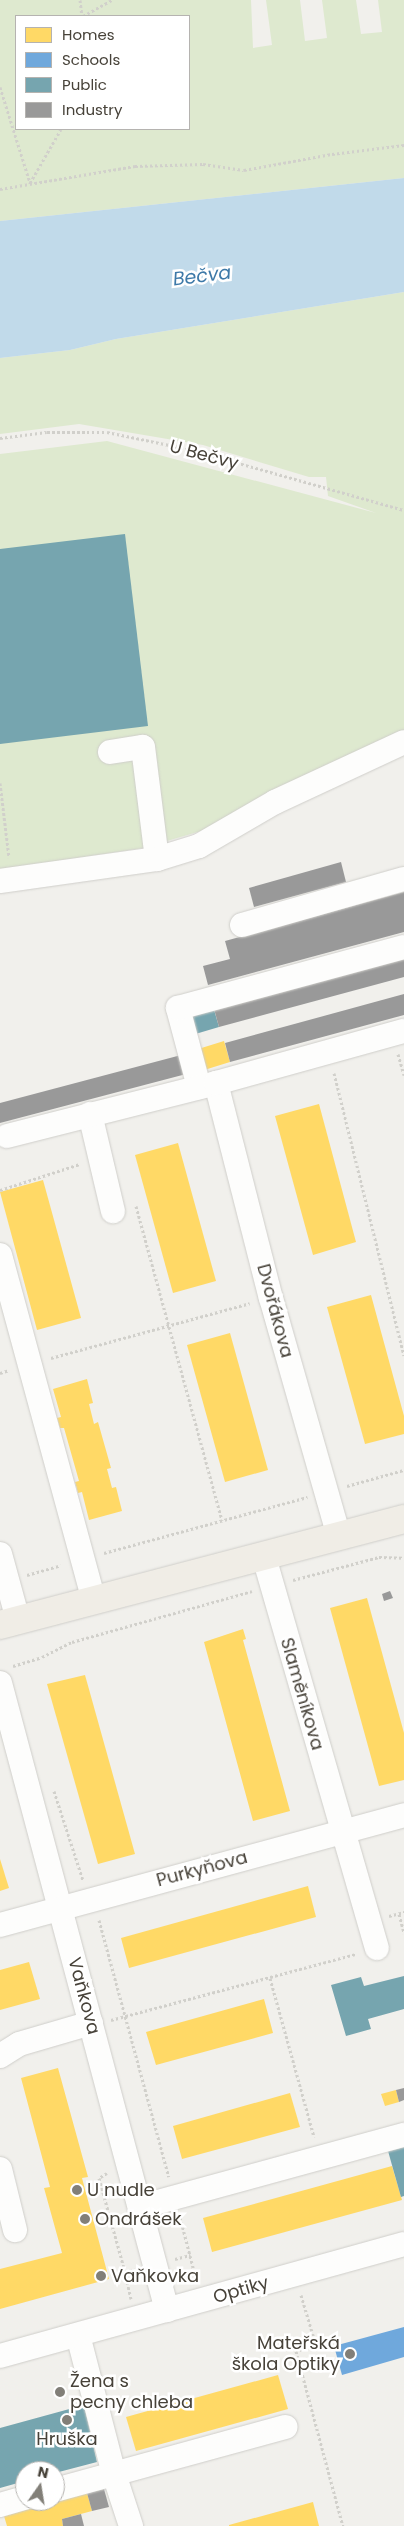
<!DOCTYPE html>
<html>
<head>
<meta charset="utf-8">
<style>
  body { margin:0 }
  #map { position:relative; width:404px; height:2526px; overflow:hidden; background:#f1f0ec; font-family:Poppins,sans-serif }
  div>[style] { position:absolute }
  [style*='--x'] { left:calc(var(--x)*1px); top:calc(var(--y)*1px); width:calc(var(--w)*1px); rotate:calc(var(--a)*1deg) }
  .green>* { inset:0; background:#dee9cf }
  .water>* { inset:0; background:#c1daea }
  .homes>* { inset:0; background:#ffd966 }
  .schools>* { inset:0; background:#6fa8dc }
  .public>* { inset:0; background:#76a5af }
  .industry>* { inset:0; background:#999 }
  .path>* { height:3px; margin-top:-1.5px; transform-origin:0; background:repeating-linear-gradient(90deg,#d1d0cb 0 2.5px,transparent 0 5px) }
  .roads { filter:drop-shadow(0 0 1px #cfceca) drop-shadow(0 0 1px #cfceca) }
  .minor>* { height:24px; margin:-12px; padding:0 12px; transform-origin:12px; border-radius:12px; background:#fdfdfc }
  .major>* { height:28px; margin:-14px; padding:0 14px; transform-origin:14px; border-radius:14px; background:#f0ede6 }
  .dots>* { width:14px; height:14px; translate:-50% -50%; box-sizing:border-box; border:2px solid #fff; border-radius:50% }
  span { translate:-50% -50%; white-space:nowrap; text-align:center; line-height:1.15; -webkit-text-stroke:5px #fff; paint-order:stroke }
  .street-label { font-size:18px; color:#474239 }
  .poi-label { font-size:18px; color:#474239 }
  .left { translate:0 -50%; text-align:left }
  .right { translate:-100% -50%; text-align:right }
  .water-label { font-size:19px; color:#3d79a8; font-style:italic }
  .legend { position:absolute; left:15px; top:15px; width:175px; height:115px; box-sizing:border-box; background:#fff; border:1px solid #b5b3b0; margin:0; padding:6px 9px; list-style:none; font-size:15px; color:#474239 }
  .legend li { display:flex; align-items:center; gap:10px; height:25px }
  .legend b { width:25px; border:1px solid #b5b3b0 }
  .north { position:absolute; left:15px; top:2461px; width:50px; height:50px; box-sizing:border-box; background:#fff; border:1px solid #b5b3b0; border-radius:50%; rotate:13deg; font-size:14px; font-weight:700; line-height:20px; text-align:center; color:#474239 }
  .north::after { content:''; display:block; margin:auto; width:18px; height:22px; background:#827f78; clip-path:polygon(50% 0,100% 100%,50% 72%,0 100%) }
</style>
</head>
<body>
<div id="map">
  <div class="green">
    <div style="clip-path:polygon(evenodd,0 0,251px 0,253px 48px,272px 45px,266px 0,300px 0,305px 41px,327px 38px,322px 0,356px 0,361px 34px,382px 32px,378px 0,404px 0,404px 178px,0 221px,0 0,16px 16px,189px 16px,189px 129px,16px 129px,16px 16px)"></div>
    <div style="clip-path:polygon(404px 292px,404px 731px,201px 831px,143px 848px,0 870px,0 454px,107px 441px,376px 513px,328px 496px,326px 477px,309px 477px,203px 445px,79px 424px,0 434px,0 358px,70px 350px,116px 339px)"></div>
  </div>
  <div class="water">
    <div style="clip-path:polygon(404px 178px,404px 292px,116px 339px,70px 350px,0 358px,0 221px)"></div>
  </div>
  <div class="homes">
    <div style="clip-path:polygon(224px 1041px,230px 1062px,201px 1071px,195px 1050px)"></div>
    <div style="clip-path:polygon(319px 1104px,356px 1242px,313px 1255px,275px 1116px)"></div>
    <div style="clip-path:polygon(178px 1143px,216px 1281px,173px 1293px,135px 1155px)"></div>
    <div style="clip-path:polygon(43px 1180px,81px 1318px,37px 1330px,0 1192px)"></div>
    <div style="clip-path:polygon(371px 1295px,404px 1416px,404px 1434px,365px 1444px,327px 1307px)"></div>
    <div style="clip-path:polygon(230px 1333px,268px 1470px,225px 1482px,187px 1345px)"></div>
    <div style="clip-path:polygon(87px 1379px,93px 1403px,89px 1404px,94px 1424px,98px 1422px,111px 1468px,107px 1469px,112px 1488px,116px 1487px,122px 1511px,89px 1520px,82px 1492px,78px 1493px,75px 1482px,79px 1481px,64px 1428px,60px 1428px,57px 1418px,61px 1417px,53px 1389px)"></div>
    <div style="clip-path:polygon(367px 1598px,404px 1733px,404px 1780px,379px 1786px,330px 1608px)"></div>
    <div style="clip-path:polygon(243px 1629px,246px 1639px,243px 1640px,290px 1811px,253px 1821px,204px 1642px)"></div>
    <div style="clip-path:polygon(85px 1675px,135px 1854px,98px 1864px,47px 1684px)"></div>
    <div style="clip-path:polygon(0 1859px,9px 1888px,0 1891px)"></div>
    <div style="clip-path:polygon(308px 1886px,316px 1917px,129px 1968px,121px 1938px)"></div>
    <div style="clip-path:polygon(29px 1962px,40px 1999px,0 2010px,0 1970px)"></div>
    <div style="clip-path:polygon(264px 1999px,273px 2033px,156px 2065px,146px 2032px)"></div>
    <div style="clip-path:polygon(58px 2068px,88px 2177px,82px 2178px,109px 2279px,0 2309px,0 2269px,62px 2253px,44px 2188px,50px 2187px,21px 2078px)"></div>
    <div style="clip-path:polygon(396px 2090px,399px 2102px,385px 2106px,381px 2094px)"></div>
    <div style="clip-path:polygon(290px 2093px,300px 2127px,182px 2159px,173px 2126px)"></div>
    <div style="clip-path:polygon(392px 2166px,402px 2200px,212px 2252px,203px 2218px)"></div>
    <div style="clip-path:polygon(278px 2375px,288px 2409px,136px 2451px,126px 2417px)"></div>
    <div style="clip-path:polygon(87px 2493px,92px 2511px,62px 2519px,63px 2526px,7px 2526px,4px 2516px)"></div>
    <div style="clip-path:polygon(313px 2502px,319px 2526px,229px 2526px,229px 2525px)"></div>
  </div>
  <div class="schools">
    <div style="clip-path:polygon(404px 2327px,404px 2357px,342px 2375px,334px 2346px)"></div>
  </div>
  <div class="public">
    <div style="clip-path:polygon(125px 534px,148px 726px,0 744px,0 549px)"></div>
    <div style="clip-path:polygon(213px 1006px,219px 1027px,192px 1035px,186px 1013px)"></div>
    <div style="clip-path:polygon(404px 1976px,404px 2009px,368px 2019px,371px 2029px,346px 2036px,331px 1985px,361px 1977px,364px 1986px)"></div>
    <div style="clip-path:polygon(404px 2147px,404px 2196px,401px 2197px,388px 2151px)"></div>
    <div style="clip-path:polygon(84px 2405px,97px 2462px,55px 2473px,25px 2471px,25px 2481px,0 2488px,0 2428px)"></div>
  </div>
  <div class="industry">
    <div style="clip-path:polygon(341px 862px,346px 882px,254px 907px,249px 888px)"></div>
    <div style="clip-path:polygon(404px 892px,404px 932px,208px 985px,203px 966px,230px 959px,225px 941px)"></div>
    <div style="clip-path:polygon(404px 957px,404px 977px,219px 1027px,214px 1009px)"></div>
    <div style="clip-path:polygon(404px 994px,404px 1015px,230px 1062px,225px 1043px)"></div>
    <div style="clip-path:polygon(185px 1054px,190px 1073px,0 1123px,0 1103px)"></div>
    <div style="clip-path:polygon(390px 1591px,393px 1598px,384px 1601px,382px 1594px)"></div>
    <div style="clip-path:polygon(404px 2088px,404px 2100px,399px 2102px,396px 2090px)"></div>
    <div style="clip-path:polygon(104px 2489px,109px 2507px,92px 2511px,87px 2493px)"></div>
    <div style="clip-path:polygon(81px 2514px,84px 2526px,63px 2526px,62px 2519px)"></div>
  </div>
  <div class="path">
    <div style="--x:80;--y:0;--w:16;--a:83"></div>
    <div style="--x:83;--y:16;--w:33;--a:-29"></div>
    <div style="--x:0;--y:87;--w:101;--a:72.6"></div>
    <div style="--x:30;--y:183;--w:62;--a:-60.1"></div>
    <div style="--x:0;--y:189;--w:137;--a:-9.7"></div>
    <div style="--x:135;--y:166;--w:68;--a:-1.7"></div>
    <div style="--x:203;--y:164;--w:41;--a:8.3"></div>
    <div style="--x:244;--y:170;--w:89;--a:-10.3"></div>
    <div style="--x:332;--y:154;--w:73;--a:-7.1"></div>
    <div style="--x:0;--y:438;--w:47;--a:-7.3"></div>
    <div style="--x:47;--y:432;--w:60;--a:0"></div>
    <div style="--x:107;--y:432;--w:88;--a:11.8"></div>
    <div style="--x:193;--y:450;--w:219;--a:15.9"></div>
    <div style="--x:0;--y:783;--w:75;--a:83.1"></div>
    <div style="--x:398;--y:1054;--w:22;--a:74"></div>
    <div style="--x:334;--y:1073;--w:291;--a:76.1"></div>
    <div style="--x:0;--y:1190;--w:84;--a:-18"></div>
    <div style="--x:136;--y:1206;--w:326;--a:74.7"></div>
    <div style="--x:51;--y:1358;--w:206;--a:-15.4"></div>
    <div style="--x:0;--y:1373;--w:9;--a:-18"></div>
    <div style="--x:347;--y:1486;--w:59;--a:-15.7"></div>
    <div style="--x:104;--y:1553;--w:211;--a:-15.4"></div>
    <div style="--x:27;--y:1575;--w:35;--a:-16"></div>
    <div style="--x:293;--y:1580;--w:89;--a:-15"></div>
    <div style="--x:379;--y:1557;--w:25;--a:2"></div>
    <div style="--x:13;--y:1666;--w:30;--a:-17"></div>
    <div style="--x:42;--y:1657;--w:34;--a:-27"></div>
    <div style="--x:72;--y:1642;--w:187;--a:-15.8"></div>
    <div style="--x:54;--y:1791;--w:94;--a:72"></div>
    <div style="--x:399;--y:1914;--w:20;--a:75"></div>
    <div style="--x:389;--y:1916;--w:16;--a:-15"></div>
    <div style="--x:99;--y:1920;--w:266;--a:74.8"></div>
    <div style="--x:270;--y:1978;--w:165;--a:74.5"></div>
    <div style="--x:111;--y:2020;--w:254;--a:-15.1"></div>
    <div style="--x:107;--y:2173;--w:9;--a:148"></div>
    <div style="--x:99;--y:2178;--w:98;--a:74.5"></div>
    <div style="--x:180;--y:2217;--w:64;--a:75.5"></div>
    <div style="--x:175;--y:2259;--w:16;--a:-15"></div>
    <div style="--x:301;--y:2295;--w:52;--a:73.3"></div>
    <div style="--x:316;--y:2345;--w:21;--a:163"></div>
    <div style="--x:296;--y:2351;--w:181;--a:75"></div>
    <div style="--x:131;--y:2299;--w:28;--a:-103"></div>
    <div style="--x:125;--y:2272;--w:10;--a:-17"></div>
  </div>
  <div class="roads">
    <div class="minor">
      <div style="--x:110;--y:752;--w:33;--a:-9"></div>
      <div style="--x:143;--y:747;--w:113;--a:82.9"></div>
      <div style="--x:0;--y:881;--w:159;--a:-8"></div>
      <div style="--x:157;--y:859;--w:44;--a:-17.2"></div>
      <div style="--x:199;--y:846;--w:88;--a:-30.1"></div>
      <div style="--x:275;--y:802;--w:142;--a:-24.9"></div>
      <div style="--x:242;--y:925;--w:168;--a:-15.9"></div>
      <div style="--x:216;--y:1083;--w:222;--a:75.7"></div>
      <div style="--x:271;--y:1298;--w:248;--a:74.1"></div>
      <div style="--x:199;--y:1087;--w:82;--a:-104.9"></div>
      <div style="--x:178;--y:1008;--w:234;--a:-15.1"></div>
      <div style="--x:90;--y:1114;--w:100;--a:76.7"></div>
      <div style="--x:7;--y:1136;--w:216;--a:-14.2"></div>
      <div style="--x:216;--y:1083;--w:195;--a:-15.5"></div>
      <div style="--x:0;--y:1255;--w:359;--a:74.8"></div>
      <div style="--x:0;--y:1554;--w:68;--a:74.7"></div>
      <div style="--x:264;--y:1557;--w:407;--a:73.9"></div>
      <div style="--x:0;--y:1683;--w:649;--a:75.09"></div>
      <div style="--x:0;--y:1925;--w:419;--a:-15.2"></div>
      <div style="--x:0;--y:2056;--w:22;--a:-32"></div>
      <div style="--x:19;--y:2044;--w:75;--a:-16.3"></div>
      <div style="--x:0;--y:2169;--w:63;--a:76.2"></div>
      <div style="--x:140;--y:2207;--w:274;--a:-15.3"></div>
      <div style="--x:78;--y:2335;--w:144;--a:75.5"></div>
      <div style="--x:114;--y:2474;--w:55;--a:71.9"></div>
      <div style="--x:0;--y:2356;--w:419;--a:-15.5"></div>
      <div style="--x:55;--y:2490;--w:239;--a:-15.3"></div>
      <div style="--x:0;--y:2505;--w:26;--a:-16"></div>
    </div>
    <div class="major">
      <div style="--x:0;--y:1625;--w:418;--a:-14.7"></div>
    </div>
  </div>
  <div class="dots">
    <div style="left:77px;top:2190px;background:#827f78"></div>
    <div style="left:85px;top:2219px;background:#827f78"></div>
    <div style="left:101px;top:2276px;background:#827f78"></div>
    <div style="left:350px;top:2354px;background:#827f78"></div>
    <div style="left:60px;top:2392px;background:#827f78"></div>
    <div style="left:67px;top:2420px;background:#827f78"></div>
  </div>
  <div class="street-label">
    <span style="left:204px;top:455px;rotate:15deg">U Bečvy</span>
    <span style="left:275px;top:1311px;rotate:75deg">Dvořákova</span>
    <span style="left:302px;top:1694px;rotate:74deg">Slaměníkova</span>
    <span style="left:202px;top:1869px;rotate:-15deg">Purkyňova</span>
    <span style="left:84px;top:1996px;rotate:75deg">Vaňkova</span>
    <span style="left:241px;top:2290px;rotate:-16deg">Optiky</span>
  </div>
  <div class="poi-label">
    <span class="left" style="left:87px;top:2190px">U nudle</span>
    <span class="left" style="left:95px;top:2219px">Ondrášek</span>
    <span class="left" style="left:111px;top:2276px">Vaňkovka</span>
    <span class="right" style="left:340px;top:2354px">Mateřská<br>škola Optiky</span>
    <span class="left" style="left:70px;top:2392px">Žena s<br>pecny chleba</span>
    <span style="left:67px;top:2439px">Hruška</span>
  </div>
  <div class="water-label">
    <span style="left:202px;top:276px;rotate:-7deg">Bečva</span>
  </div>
  <ul class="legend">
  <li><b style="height:14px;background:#ffd966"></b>Homes</li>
  <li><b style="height:14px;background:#6fa8dc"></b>Schools</li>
  <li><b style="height:14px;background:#76a5af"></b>Public</li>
  <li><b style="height:14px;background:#999"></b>Industry</li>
  </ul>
  <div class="north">N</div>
</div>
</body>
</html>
